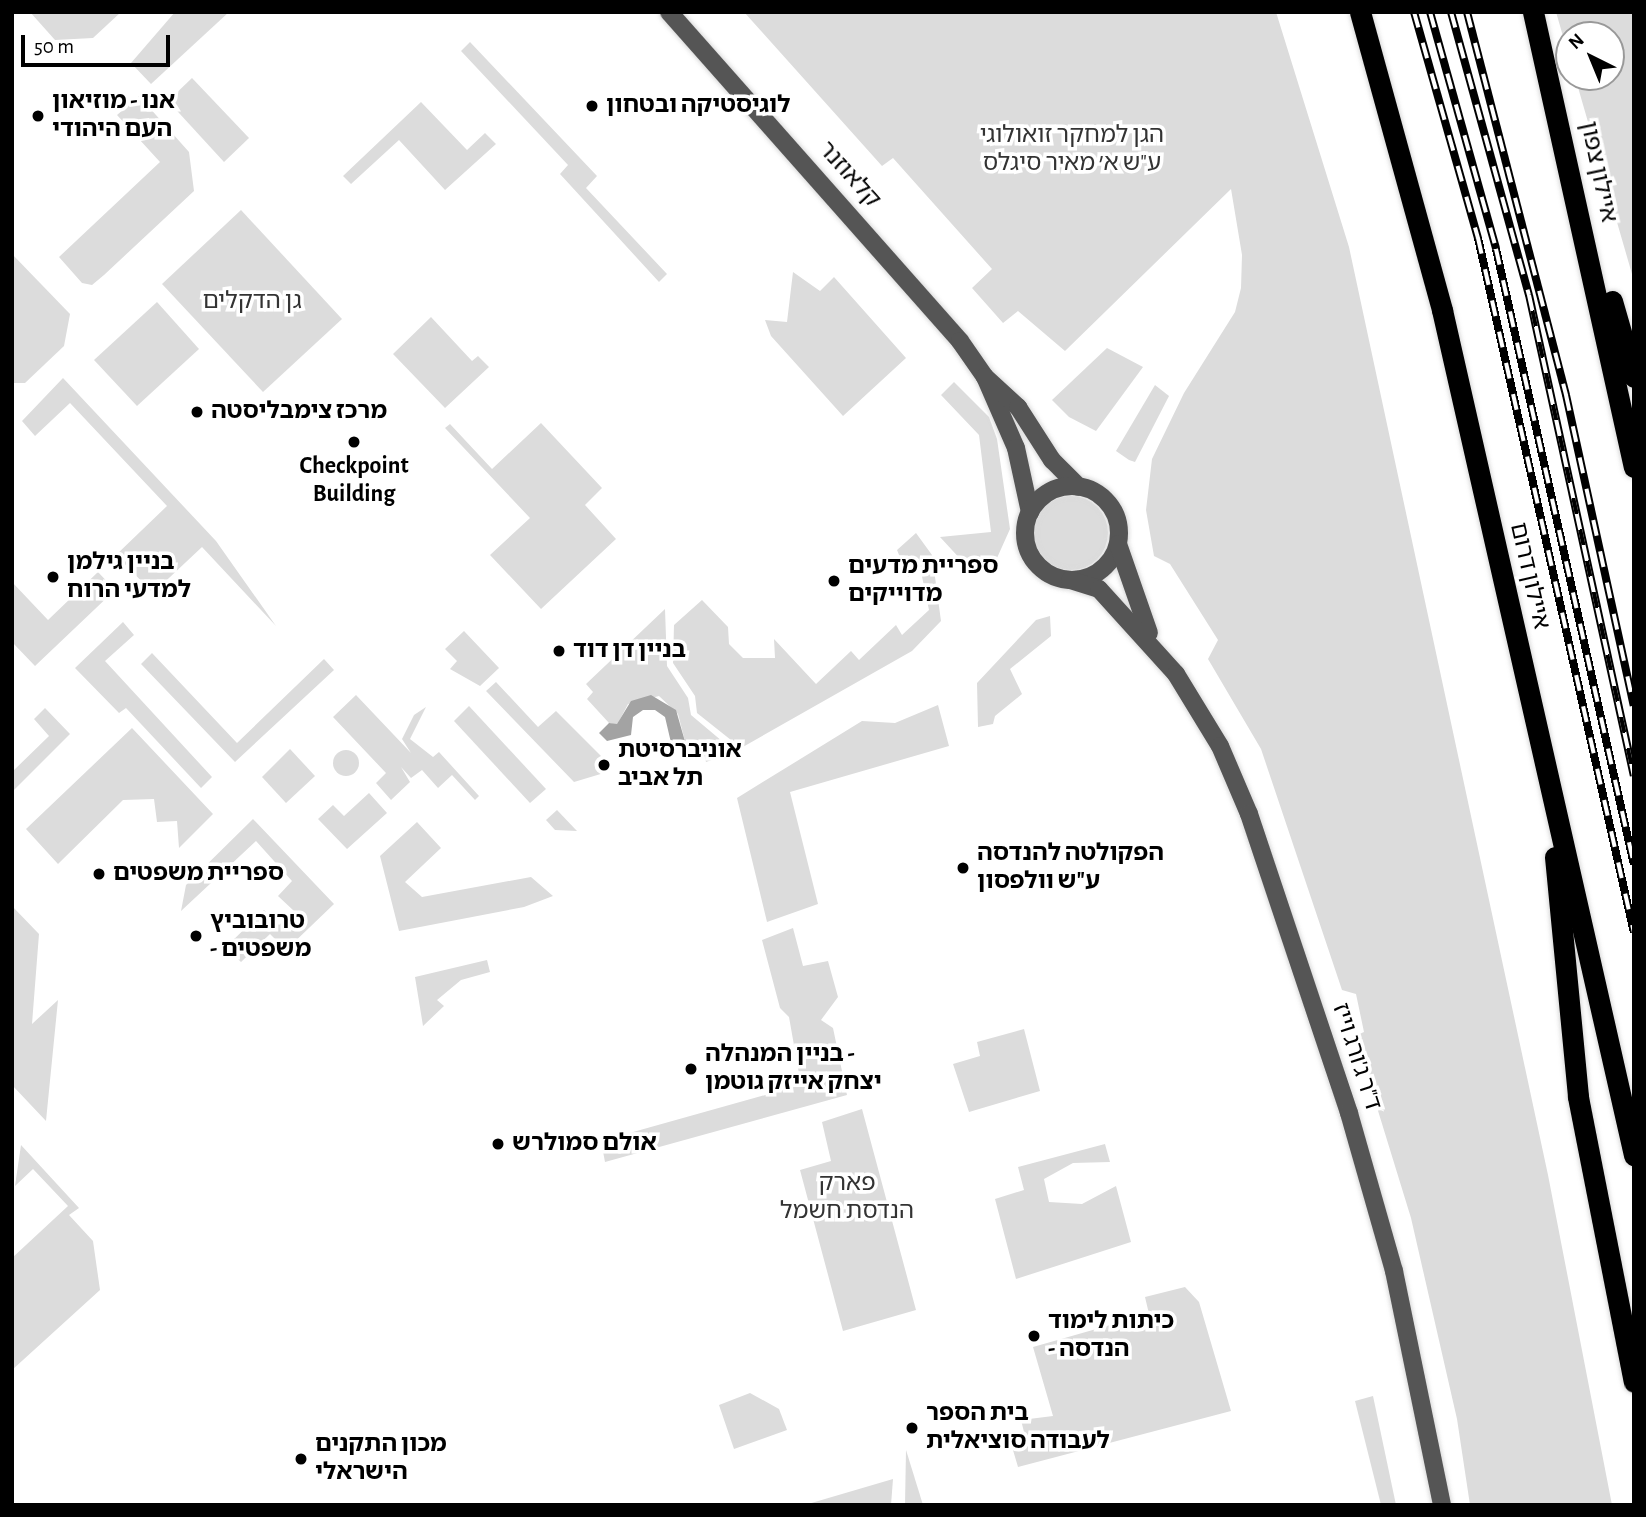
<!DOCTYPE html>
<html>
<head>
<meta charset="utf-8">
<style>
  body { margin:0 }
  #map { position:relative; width:1646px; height:1517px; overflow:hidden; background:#fff; font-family:"Alegreya Sans","Noto Sans Hebrew",sans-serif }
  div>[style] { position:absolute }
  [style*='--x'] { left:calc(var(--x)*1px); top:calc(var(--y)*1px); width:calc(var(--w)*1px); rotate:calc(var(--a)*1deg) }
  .green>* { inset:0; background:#dcdcdc }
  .round { border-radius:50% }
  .water>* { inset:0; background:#a3a3a3 }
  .roads { filter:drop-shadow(0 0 2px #dbdbdb) drop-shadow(0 0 2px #dbdbdb) }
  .minor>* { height:18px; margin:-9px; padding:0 9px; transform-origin:9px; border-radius:9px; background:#555 }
  .minor>.ring { margin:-9px; padding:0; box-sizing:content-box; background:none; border:18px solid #555; border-radius:50% }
  .highway>* { height:21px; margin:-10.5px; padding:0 10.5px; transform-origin:10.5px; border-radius:10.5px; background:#000 }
  .rail>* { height:8px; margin-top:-4px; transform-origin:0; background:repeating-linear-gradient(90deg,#fff 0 16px,#000 0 32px); box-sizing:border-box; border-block:2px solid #000 }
  .dots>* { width:19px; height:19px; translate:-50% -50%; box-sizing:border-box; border:4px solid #fff; border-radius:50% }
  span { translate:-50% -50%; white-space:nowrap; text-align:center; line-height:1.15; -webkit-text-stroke:7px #fff; paint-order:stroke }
  .poi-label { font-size:24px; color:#000; font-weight:700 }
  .left { translate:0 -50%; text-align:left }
  .park-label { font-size:24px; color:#333 }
  .street-label { font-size:24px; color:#000 }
  .frame { position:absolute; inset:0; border:14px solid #000; pointer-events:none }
  .north { position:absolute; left:1555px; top:21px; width:70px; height:70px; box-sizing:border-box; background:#fff; border:2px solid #999; border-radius:50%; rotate:317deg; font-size:19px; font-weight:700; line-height:28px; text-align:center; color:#000 }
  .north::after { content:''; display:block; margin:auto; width:24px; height:32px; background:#000; clip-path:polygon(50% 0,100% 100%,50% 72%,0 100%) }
  .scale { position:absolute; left:21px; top:35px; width:149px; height:32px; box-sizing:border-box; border:4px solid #000; border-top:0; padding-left:9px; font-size:21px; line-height:24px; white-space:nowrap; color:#000; -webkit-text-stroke:5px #fff; paint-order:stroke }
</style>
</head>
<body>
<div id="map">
  <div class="green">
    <div style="clip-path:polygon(30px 12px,121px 12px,93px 38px,55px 40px)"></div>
    <div style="clip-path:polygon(175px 12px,229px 12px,151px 84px,131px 63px)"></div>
    <div style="clip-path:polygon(744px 12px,1276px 12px,1349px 247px,1548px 1175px,1612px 1505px,1470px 1505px,1457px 1419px,1411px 1218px,1355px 1036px,1364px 1032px,1356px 994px,1342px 990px,1261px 749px,1208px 659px,1218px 640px,1170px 564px,1154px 556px,1146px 510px,1152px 459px,1184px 393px,1235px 312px,1241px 288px,1242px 255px,1231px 189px,1065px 351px,1018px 311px,1003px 323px,972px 288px,992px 269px,893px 158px,882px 166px)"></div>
    <div style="clip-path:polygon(1556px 12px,1634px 12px,1634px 281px,1575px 77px,1611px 77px,1611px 35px,1569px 35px,1569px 57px)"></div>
    <div style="clip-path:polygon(470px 42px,597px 176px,586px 188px,667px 274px,659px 282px,560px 174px,568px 165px,461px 51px)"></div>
    <div style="clip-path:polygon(192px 78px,249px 138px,224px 162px,168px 101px)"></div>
    <div style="clip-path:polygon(139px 96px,189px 152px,194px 191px,104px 275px,92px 285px,82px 283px,59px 257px,160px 162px,117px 115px)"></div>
    <div style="clip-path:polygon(421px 102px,467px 150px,485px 133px,496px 144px,445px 190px,399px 140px,351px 184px,343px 176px)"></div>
    <div style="clip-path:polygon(241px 210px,342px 319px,263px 392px,162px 284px)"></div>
    <div style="clip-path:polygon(12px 254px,70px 314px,64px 346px,25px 383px,12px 383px)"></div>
    <div style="clip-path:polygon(793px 272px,820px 291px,834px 277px,906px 358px,843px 416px,771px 336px,765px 320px,787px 322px)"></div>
    <div style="clip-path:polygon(157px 302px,199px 349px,137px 406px,94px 360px)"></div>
    <div style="clip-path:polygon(431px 317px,472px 361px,478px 356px,489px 367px,445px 408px,393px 354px)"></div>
    <div style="clip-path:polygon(1107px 348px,1143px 367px,1096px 431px,1069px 417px,1052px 400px)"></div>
    <div style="clip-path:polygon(63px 378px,216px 541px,276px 626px,202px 547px,153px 593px,116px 555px,167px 506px,70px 403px,35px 436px,22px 421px)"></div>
    <div style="clip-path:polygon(954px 382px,989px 417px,997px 439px,1010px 529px,997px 558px,976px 576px,940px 537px,991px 532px,979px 435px,941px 395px)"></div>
    <div style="clip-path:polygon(1155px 385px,1169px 396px,1135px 462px,1129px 460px,1116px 451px)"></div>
    <div style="clip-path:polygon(541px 423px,602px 488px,585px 505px,616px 539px,541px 609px,490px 555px,530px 518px,445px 428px,450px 424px,492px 469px)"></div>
    <div class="round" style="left:1034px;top:496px;width:74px;height:74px"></div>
    <div style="clip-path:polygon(916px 533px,932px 555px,941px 621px,912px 651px,741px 748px,697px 713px,695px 696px,673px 663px,674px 625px,702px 600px,728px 627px,729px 644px,743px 658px,775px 658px,774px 639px,816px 684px,851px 651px,859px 660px,896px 625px,902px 635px,929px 610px,920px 567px,908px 577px,897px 550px)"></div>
    <div style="clip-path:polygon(98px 572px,115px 590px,35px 666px,12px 642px,12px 582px,48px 620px)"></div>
    <div style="clip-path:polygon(665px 609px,667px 666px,688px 698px,691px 715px,735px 752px,706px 762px,701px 741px,686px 745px,678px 714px,659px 696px,628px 704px,617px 725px,609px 723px,587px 699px,593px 692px,586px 684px)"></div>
    <div style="clip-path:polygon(1050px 616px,1051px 636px,1010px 669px,1022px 694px,995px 716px,993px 724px,978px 727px,977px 683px,1036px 620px)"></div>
    <div style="clip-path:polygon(123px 622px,134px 635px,105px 661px,212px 777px,201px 788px,126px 708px,119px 713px,75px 668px)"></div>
    <div style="clip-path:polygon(464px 631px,499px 668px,480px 686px,450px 669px,457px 661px,445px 649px)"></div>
    <div style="clip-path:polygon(152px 653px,237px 743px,324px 659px,334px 670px,235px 762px,141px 664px)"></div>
    <div style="clip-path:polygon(496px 682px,538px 727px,556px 711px,601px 756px,604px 773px,574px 782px,486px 691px)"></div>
    <div style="clip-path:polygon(356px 695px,411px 753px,402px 739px,414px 715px,426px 707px,410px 739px,433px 757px,439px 752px,479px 796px,475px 800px,452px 775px,438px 788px,422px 770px,411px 778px,401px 767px,410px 782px,391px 800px,376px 783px,386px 773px,333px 717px)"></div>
    <div style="clip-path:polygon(938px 705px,949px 746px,790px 792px,818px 904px,767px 922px,737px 798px,862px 721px,895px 723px)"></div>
    <div style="clip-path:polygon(469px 706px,546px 789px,530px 803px,454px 721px)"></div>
    <div style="clip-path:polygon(45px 708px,70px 734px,12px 792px,12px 772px,49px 736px,34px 719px)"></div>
    <div style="clip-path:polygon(132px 728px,213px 814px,179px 848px,177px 821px,157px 822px,154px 799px,123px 800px,58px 864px,26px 829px)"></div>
    <div style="clip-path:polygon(290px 749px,315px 776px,286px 803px,262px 777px)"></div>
    <div class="round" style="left:333px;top:750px;width:26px;height:26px"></div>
    <div style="clip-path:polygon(369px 793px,387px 813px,347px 849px,318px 819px,333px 805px,344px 816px)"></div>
    <div style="clip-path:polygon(557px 810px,577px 831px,555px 830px,546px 820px)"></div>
    <div style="clip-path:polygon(253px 819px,334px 904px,286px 950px,270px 934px,241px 962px,226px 947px,264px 910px,279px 925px,294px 911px,278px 896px,292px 881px,256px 841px,181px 911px,186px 885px)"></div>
    <div style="clip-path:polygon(417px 822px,441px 848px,405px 882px,422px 897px,531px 877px,553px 896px,524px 907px,399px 931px,380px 856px)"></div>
    <div style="clip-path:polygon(12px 906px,39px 934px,32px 1024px,58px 1000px,46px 1121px,12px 1085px)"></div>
    <div style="clip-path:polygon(793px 928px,803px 966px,828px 961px,838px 997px,821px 1020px,833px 1028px,847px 1095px,605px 1162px,601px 1141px,801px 1085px,789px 1017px,780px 1008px,762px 940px)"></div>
    <div style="clip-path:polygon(487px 960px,490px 972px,461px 980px,437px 1000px,444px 1006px,423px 1026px,415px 977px)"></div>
    <div style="clip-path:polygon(1024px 1029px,1040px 1091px,969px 1112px,953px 1064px,980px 1056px,977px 1042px)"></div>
    <div style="clip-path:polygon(862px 1109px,916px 1310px,843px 1331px,800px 1170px,831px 1161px,822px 1122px)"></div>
    <div style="clip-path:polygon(1105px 1144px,1110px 1162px,1073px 1163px,1044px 1179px,1049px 1202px,1082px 1204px,1116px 1186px,1131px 1242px,1016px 1279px,995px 1199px,1024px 1190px,1018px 1167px)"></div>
    <div style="clip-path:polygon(21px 1145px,79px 1208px,69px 1215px,93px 1241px,100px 1290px,12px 1370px,12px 1258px,68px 1206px,33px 1169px,15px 1186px)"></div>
    <div style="clip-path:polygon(1185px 1287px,1199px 1302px,1231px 1411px,1018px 1467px,1010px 1440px,1025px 1436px,1021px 1420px,1053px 1416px,1033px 1347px,1149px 1314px,1145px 1297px)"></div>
    <div style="clip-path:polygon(750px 1393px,779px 1409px,787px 1430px,734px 1449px,719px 1405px)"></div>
    <div style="clip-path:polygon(1373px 1396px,1396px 1505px,1381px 1505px,1355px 1401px)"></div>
    <div style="clip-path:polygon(906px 1450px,923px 1505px,905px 1505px)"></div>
    <div style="clip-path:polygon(893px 1479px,891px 1505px,808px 1505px,808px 1504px)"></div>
  </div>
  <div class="water">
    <div style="clip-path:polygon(651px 695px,676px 710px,686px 745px,672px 747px,665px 717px,655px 710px,643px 710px,633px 717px,631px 735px,607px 741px,599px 733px,609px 723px,617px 724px,631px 701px)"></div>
  </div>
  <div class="roads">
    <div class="minor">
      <div style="--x:669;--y:12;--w:439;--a:48.5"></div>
      <div style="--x:960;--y:341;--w:44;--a:55.2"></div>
      <div style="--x:985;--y:377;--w:77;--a:66.4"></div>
      <div style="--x:1016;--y:448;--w:66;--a:77.7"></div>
      <div style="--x:985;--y:377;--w:45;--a:42.3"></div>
      <div style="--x:1018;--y:407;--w:63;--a:57.3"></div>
      <div style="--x:1052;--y:460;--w:38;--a:45"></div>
      <div class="ring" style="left:1025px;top:486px;width:76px;height:76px"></div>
      <div style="--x:1118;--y:544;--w:94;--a:70.8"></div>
      <div style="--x:1070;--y:580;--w:30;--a:17"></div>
      <div style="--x:1099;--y:589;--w:115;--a:47.8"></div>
      <div style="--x:1176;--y:674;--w:84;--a:58.6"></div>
      <div style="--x:1220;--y:746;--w:74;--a:66.9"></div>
      <div style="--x:1249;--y:814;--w:315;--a:71.5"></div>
      <div style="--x:1349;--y:1113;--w:164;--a:74.1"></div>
      <div style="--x:1394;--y:1271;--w:239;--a:78.4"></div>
    </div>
    <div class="highway">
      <div style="--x:1360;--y:12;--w:309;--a:74.6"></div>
      <div style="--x:1442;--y:310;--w:867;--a:77.2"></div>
      <div style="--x:1533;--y:12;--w:466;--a:77.5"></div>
      <div style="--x:1612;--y:301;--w:79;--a:73.9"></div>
      <div style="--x:1555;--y:857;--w:241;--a:84.5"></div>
      <div style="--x:1578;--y:1097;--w:290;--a:78.9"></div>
    </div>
  </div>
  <div class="rail">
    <div style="--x:1414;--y:12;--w:235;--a:74.2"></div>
    <div style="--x:1478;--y:238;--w:712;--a:77.35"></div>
    <div style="--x:1430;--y:12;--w:246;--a:74.4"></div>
    <div style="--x:1496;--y:249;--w:631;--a:77.37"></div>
    <div style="--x:1451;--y:12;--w:294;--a:74.6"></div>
    <div style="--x:1529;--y:295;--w:492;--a:77.7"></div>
    <div style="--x:1467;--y:12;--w:396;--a:75.5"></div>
    <div style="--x:1566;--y:395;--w:318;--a:77.7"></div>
  </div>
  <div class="dots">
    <div style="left:592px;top:106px;background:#000"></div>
    <div style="left:38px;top:116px;background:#000"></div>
    <div style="left:197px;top:412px;background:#000"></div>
    <div style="left:354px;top:442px;background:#000"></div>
    <div style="left:53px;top:577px;background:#000"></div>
    <div style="left:834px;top:581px;background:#000"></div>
    <div style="left:559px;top:651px;background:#000"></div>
    <div style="left:604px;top:765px;background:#000"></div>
    <div style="left:963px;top:868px;background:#000"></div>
    <div style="left:99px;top:874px;background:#000"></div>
    <div style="left:196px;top:936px;background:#000"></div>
    <div style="left:691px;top:1069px;background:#000"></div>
    <div style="left:498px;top:1144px;background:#000"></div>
    <div style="left:1034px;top:1336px;background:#000"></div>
    <div style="left:912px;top:1428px;background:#000"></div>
    <div style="left:301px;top:1459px;background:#000"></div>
  </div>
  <div class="poi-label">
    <span class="left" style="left:52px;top:116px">אנו - מוזיאון<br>העם היהודי</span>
    <span class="left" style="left:606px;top:106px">לוגיסטיקה ובטחון</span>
    <span class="left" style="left:211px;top:412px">מרכז צימבליסטה</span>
    <span style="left:354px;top:481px">Checkpoint<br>Building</span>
    <span class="left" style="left:67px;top:577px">בניין גילמן<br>למדעי הרוח</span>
    <span class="left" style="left:848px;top:581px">ספריית מדעים<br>מדוייקים</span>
    <span class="left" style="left:573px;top:651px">בניין דן דוד</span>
    <span class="left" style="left:618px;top:765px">אוניברסיטת<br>תל אביב</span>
    <span class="left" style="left:977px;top:868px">הפקולטה להנדסה<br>ע"ש וולפסון</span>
    <span class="left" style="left:113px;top:874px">ספריית משפטים</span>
    <span class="left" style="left:210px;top:936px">טרובוביץ<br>- משפטים</span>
    <span class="left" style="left:705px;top:1069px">בניין המנהלה -<br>יצחק אייזק גוטמן</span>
    <span class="left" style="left:512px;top:1144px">אולם סמולרש</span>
    <span class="left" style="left:1048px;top:1336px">כיתות לימוד<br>- הנדסה</span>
    <span class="left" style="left:926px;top:1428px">בית הספר<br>לעבודה סוציאלית</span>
    <span class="left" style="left:315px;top:1459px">מכון התקנים<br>הישראלי</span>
  </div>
  <div class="park-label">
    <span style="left:1072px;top:150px">הגן למחקר זואולוגי<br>ע"ש א׳ מאיר סיגלס</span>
    <span style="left:252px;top:302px">גן הדקלים</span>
    <span style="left:847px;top:1198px">פארק<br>הנדסת חשמל</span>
  </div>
  <div class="street-label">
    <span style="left:1598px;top:172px;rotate:78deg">איילון צפון</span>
    <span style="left:849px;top:175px;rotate:48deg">קלאוזנר</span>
    <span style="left:1529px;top:576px;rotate:77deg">איילון דרום</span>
    <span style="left:1356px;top:1057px;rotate:72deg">ד"ר ג'ורג וייז</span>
  </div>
  <div class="frame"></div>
  <div class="north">N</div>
  <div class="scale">50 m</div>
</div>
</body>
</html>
